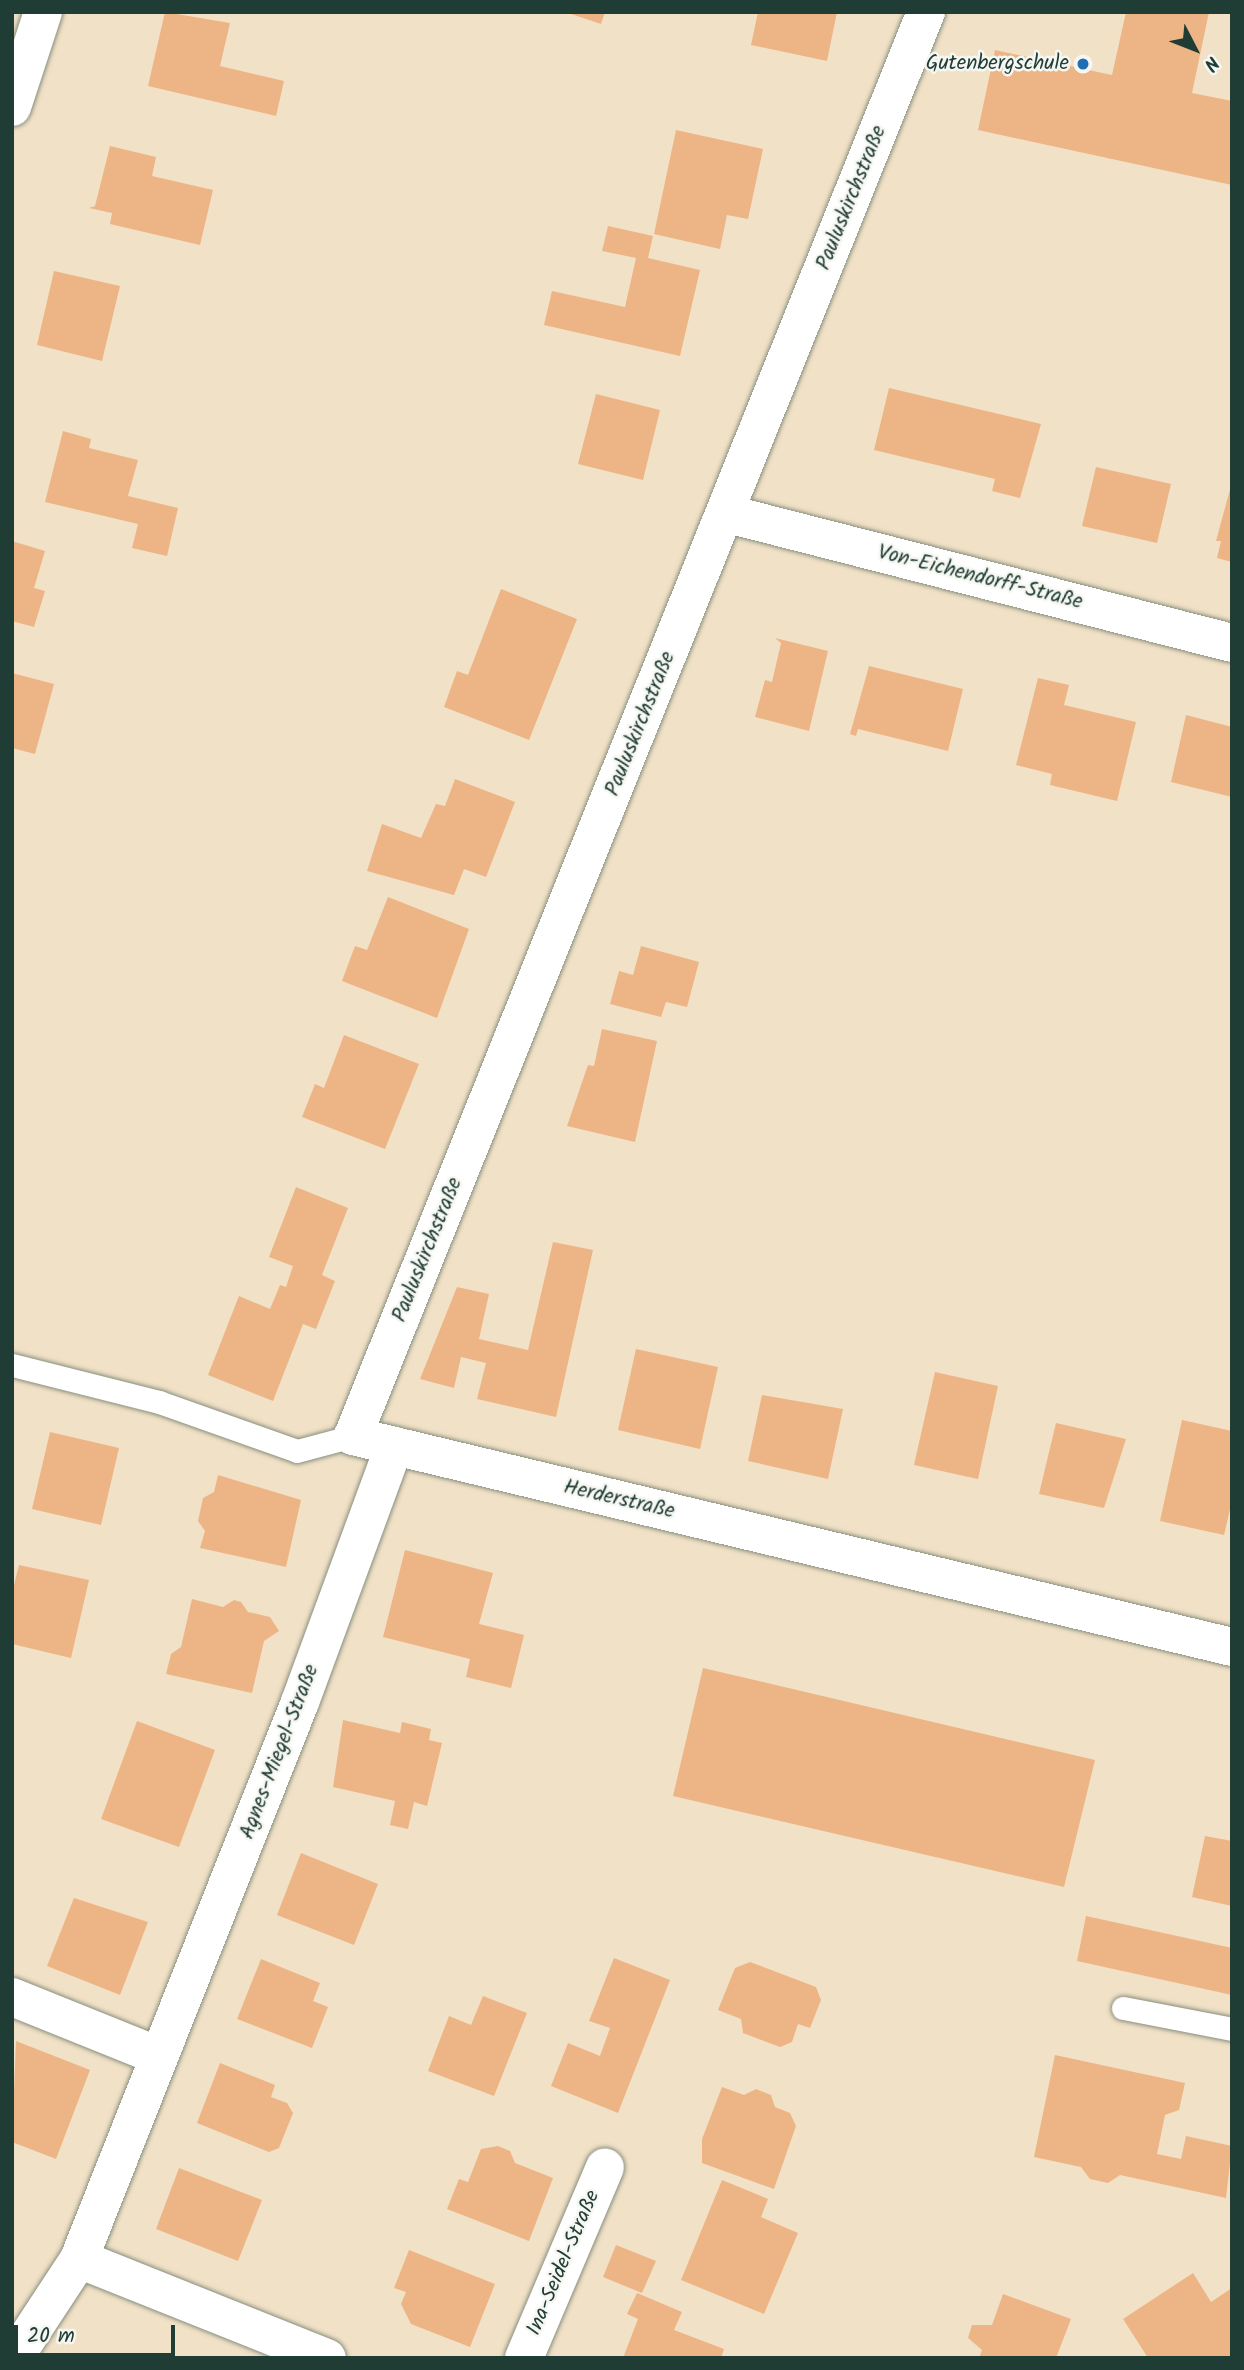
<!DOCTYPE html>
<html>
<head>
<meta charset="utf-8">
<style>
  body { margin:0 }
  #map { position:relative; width:1244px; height:2370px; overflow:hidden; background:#f1e1c7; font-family:Kalam,sans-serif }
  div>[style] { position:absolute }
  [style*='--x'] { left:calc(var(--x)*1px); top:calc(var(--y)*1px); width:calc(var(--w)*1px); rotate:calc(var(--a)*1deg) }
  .building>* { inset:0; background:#edb586 }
  .roads { filter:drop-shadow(0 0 2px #888f7e) drop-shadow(0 0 2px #888f7e) }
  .lane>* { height:23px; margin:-11.5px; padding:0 11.5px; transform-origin:11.5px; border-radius:11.5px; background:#fff }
  .street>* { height:38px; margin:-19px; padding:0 19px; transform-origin:19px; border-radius:19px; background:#fff }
  .dots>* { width:19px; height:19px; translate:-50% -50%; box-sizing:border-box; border:4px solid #f6f6f2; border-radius:50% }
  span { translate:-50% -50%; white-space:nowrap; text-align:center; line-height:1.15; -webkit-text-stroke:5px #f6f6f2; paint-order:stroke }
  .poi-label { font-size:21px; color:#1f3d34 }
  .right { translate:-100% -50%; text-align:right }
  .street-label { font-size:21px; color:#1f3d34 }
  .frame { position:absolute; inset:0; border:14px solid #1f3d34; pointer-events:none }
  .north { position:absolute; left:1160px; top:14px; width:70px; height:70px; -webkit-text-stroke:5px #f6f6f2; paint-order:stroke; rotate:132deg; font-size:19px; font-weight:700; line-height:28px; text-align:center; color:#1f3d34 }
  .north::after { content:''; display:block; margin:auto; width:24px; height:32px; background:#1f3d34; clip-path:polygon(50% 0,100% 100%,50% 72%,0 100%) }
  .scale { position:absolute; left:14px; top:2325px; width:161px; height:32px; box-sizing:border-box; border:4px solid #1f3d34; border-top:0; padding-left:9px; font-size:21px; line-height:24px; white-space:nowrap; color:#1f3d34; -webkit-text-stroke:5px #f6f6f2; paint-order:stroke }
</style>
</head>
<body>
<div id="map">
  <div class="building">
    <div style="clip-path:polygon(165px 12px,230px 23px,220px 66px,284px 81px,276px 116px,148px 86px)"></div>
    <div style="clip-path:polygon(565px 12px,605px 12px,601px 24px)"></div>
    <div style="clip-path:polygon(758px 12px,837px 12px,827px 61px,751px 45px)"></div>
    <div style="clip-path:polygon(1126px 12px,1209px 12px,1192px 93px,1232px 101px,1232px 185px,978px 130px,995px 50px,1112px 75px)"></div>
    <div style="clip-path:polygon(676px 130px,763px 149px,748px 219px,727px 215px,720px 249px,654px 234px)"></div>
    <div style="clip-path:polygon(110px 146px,156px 157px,152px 176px,213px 190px,200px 245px,110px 224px,112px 213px,89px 208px,95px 206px)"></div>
    <div style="clip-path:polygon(608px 226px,653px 236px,648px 258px,700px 270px,680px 356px,544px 325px,552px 291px,625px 307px,636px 258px,602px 251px)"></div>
    <div style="clip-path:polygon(54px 271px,120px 286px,102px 361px,37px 345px)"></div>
    <div style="clip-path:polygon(889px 388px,1041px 424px,1020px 498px,992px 491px,995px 479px,874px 450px)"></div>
    <div style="clip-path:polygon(596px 394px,660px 410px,643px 480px,578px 464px)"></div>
    <div style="clip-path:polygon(63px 431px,91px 439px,89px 448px,138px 460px,128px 496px,178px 508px,167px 556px,132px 548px,138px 524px,45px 502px)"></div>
    <div style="clip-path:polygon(1096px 467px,1171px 484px,1157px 543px,1082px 526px)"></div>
    <div style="clip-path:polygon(1232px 482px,1232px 562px,1217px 558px,1221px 541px,1216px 541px)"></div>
    <div style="clip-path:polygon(12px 541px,45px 551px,34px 588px,45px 591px,34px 627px,12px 621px)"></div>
    <div style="clip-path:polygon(501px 589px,577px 619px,529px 740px,444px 707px,457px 671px,468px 675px)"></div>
    <div style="clip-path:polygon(775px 638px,828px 651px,809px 731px,755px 717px,765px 680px,772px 682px,781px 643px)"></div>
    <div style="clip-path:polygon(869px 666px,963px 689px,948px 751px,858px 729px,856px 736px,850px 734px)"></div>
    <div style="clip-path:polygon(12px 673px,54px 684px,35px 754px,12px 748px)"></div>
    <div style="clip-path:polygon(1038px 678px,1069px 685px,1064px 705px,1136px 722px,1117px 801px,1050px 785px,1052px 774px,1016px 765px)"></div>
    <div style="clip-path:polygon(1186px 715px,1232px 727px,1232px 797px,1171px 782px)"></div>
    <div style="clip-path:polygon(455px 779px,515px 802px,486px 877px,464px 869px,454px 895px,367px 871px,382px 824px,421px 838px,436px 804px,445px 806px)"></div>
    <div style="clip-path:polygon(388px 897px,469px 929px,437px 1018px,342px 981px,355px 946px,367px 950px)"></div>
    <div style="clip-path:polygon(641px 946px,699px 962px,687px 1007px,666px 1002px,661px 1017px,610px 1004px,619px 971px,633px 975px)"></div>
    <div style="clip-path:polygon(602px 1029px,657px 1041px,635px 1142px,567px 1126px,588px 1065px,594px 1066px)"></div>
    <div style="clip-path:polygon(344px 1035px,419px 1064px,385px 1149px,302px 1117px,315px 1084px,324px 1088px)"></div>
    <div style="clip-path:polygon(296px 1187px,348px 1208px,322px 1275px,335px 1281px,316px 1329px,303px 1324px,273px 1401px,208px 1375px,239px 1296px,270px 1309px,280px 1285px,286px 1287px,293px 1266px,269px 1257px)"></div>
    <div style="clip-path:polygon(553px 1242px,593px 1250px,556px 1417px,477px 1399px,486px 1363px,461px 1357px,454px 1388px,420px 1379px,457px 1287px,489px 1294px,479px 1339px,528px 1350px)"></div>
    <div style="clip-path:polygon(636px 1349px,718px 1367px,700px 1449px,618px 1430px)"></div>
    <div style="clip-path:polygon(935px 1372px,998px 1386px,978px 1479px,914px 1465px)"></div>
    <div style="clip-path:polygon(762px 1395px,843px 1409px,828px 1479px,748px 1461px)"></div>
    <div style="clip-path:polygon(1182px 1420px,1232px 1431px,1232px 1501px,1224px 1535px,1160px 1521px)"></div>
    <div style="clip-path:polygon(1056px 1423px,1126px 1439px,1104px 1508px,1039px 1494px)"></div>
    <div style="clip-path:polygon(50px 1432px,119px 1448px,101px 1525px,32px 1509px)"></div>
    <div style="clip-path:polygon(218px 1475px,301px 1500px,286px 1567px,200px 1548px,205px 1531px,198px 1521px,203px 1498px,214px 1492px)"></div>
    <div style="clip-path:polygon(405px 1550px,493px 1573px,479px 1624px,524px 1635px,511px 1688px,466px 1677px,470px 1659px,383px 1637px)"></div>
    <div style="clip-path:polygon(19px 1565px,89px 1580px,71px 1658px,12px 1644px,12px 1593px)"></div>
    <div style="clip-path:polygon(192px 1599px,223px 1607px,234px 1600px,241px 1602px,248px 1612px,270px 1617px,279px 1631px,264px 1641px,252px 1693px,166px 1674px,171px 1654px,181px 1647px)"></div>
    <div style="clip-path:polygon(703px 1668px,1095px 1760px,1064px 1887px,673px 1796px)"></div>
    <div style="clip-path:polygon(343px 1720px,400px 1733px,402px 1722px,431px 1729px,429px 1740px,442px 1743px,427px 1806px,414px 1802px,408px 1829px,390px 1825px,395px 1801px,333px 1787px)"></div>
    <div style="clip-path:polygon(137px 1721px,215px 1750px,179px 1847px,101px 1819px)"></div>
    <div style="clip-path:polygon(1205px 1836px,1232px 1841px,1232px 1906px,1192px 1897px)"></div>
    <div style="clip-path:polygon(301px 1853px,378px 1884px,354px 1945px,277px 1915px)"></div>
    <div style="clip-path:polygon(74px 1898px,148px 1922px,120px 1995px,47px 1966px)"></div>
    <div style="clip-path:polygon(1086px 1916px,1232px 1948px,1232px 1995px,1077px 1961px)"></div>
    <div style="clip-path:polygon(614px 1958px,670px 1980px,618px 2113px,551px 2086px,568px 2043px,600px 2056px,610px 2028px,589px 2021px)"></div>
    <div style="clip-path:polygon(261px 1959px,320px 1983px,313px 2001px,328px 2007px,312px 2048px,237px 2019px)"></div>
    <div style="clip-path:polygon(750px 1962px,816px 1987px,821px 2000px,810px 2028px,798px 2024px,792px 2042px,780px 2047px,743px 2033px,741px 2019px,718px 2010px,735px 1968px)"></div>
    <div style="clip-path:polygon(483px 1996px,527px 2013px,494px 2096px,428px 2071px,449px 2016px,471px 2025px)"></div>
    <div style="clip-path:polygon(16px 2041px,90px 2070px,56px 2159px,12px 2142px)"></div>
    <div style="clip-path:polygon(1055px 2055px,1185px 2083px,1179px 2110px,1165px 2115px,1157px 2154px,1181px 2159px,1186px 2136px,1232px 2146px,1226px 2198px,1120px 2175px,1108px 2183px,1090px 2179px,1081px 2167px,1034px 2157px)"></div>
    <div style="clip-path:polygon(220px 2063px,275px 2085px,271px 2097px,287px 2103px,293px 2113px,279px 2148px,269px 2152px,197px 2123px)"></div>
    <div style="clip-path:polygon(722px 2087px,744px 2095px,756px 2089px,771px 2095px,775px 2107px,790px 2113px,796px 2126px,774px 2189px,702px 2163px,702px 2139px)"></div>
    <div style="clip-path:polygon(498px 2146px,510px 2151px,515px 2163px,553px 2178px,529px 2241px,447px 2209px,459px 2179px,468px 2182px,481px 2149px)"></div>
    <div style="clip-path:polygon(179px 2168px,262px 2200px,238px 2261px,156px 2229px)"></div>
    <div style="clip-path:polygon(722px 2180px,768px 2199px,761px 2217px,798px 2233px,764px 2314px,681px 2280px)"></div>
    <div style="clip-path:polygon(616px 2245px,656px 2261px,642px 2293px,603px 2277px)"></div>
    <div style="clip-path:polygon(409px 2250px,495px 2284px,470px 2347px,411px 2324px,401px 2304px,406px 2292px,394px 2288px)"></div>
    <div style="clip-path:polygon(1193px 2273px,1211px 2302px,1232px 2288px,1232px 2358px,1148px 2358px,1123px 2319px)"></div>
    <div style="clip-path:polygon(637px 2293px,682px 2312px,674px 2330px,724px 2349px,721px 2358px,623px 2358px,638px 2319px,627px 2314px)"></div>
    <div style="clip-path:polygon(1003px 2294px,1071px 2319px,1056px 2358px,979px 2358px,982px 2350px,968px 2338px,972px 2325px,992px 2325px)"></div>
  </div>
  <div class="roads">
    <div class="lane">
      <div style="--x:12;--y:1365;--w:152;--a:14.1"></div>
      <div style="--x:159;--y:1402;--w:146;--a:19.5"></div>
      <div style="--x:297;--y:1451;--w:58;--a:-15"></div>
      <div style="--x:1123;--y:2008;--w:111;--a:10.9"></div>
    </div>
    <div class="street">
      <div style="--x:926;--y:12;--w:1535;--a:111.92"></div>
      <div style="--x:353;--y:1436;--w:904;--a:13.5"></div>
      <div style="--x:12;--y:107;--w:100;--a:-71.9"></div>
      <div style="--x:728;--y:514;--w:520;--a:14.36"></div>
      <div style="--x:12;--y:1997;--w:158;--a:21.9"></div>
      <div style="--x:79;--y:2259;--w:267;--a:21.8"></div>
      <div style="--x:14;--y:2358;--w:118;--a:-56.7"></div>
      <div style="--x:79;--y:2259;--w:599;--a:-68.36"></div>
      <div style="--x:300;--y:1702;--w:273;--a:-69.8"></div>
      <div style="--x:524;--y:2358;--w:207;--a:-67"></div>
    </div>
  </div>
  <div class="dots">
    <div style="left:1083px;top:64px;background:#1f6fb2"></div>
  </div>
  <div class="poi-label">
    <span class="right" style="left:1069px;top:64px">Gutenbergschule</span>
  </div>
  <div class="street-label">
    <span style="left:852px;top:198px;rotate:-68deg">Pauluskirchstraße</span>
    <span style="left:980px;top:578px;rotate:14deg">Von-Eichendorff-Straße</span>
    <span style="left:641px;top:724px;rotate:-68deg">Pauluskirchstraße</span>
    <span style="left:428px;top:1250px;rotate:-68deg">Pauluskirchstraße</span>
    <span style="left:619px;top:1500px;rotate:13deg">Herderstraße</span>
    <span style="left:280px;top:1752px;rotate:-69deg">Agnes-Miegel-Straße</span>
    <span style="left:564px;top:2263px;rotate:-67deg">Ina-Seidel-Straße</span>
  </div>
  <div class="frame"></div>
  <div class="north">N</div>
  <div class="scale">20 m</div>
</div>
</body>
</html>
